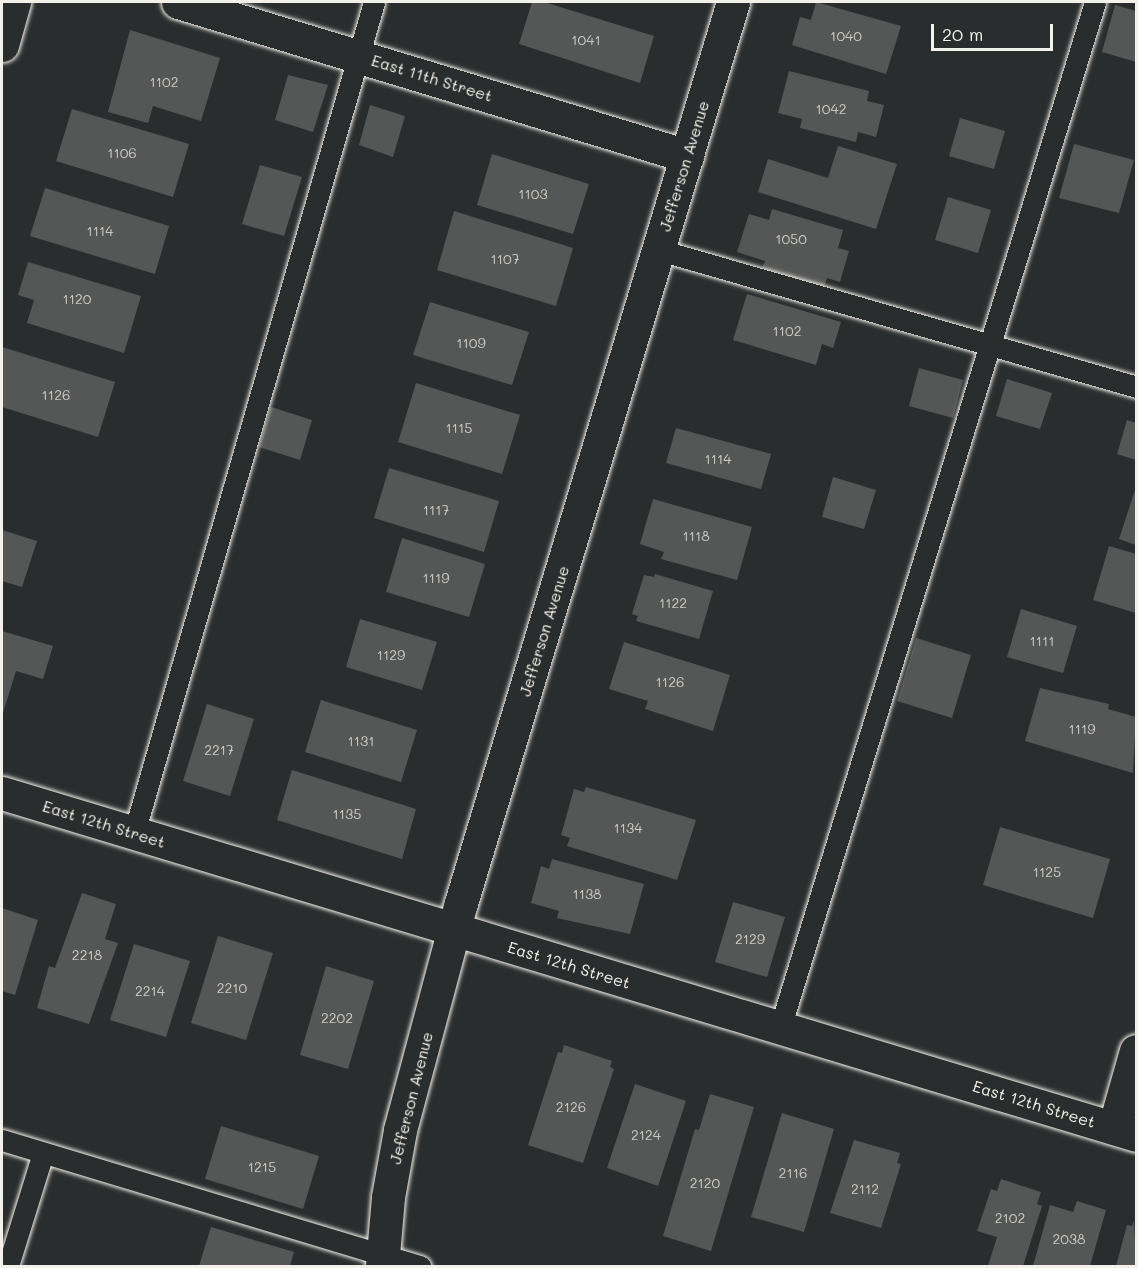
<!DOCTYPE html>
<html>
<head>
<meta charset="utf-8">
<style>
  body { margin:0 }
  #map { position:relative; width:1138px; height:1268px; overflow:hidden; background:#2a2d2e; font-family:Mali,sans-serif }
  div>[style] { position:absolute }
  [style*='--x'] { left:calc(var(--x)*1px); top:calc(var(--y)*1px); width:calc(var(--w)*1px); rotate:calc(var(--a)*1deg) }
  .building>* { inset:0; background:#555756 }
  .roads { filter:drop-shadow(0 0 2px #f4f1e8) drop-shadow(0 0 2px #f4f1e8) }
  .lane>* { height:21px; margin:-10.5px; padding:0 10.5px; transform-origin:10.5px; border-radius:10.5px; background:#2a2d2e }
  .street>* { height:33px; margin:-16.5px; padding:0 16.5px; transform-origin:16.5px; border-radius:16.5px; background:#2a2d2e }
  span { translate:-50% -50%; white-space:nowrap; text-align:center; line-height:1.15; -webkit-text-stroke:5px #2a2d2e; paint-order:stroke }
  .number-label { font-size:14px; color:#cccac4 }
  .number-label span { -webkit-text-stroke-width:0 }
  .street-label { font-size:16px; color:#f4f1e8 }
  .frame { position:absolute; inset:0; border:3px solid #f4f1e8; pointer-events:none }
  .scale { position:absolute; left:931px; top:24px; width:122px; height:27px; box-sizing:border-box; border:3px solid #f4f1e8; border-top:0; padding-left:8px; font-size:18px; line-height:21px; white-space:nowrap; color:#f4f1e8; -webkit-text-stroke:4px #2a2d2e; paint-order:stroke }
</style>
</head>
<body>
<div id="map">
  <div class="building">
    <div style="clip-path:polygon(532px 2px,544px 2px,654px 36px,640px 83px,519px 44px)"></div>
    <div style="clip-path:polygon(816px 2px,901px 26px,886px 74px,792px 45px,800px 17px,811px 20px)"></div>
    <div style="clip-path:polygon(1115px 5px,1136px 11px,1136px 62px,1102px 52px)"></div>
    <div style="clip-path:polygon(130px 30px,220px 58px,201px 121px,153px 106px,148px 123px,108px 112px)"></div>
    <div style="clip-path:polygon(789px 71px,869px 91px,867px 101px,884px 105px,876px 137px,858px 132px,856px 142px,800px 128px,802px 119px,778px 113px)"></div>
    <div style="clip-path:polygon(288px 75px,328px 85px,313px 132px,275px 120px)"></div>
    <div style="clip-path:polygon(370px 105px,405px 116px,393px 157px,359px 145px)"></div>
    <div style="clip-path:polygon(72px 109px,189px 144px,173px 197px,56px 161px)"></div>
    <div style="clip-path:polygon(960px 118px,1005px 131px,994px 169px,949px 156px)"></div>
    <div style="clip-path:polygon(1074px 144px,1134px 160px,1119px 213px,1059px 198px)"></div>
    <div style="clip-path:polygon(838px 146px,897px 164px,876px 229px,758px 192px,768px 159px,828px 178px)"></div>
    <div style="clip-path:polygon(492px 154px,589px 184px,573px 234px,477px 205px)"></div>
    <div style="clip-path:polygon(260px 165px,302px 177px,284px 236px,242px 224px)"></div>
    <div style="clip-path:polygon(45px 188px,169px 226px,155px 274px,30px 236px)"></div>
    <div style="clip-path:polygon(948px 197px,991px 210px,978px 253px,935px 240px)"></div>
    <div style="clip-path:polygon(772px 209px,843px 230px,838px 248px,849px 251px,840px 282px,827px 278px,824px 287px,762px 268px,765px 261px,737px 252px,749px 214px,769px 220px)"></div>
    <div style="clip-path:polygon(454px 211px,573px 248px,556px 306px,437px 270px)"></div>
    <div style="clip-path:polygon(28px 262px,141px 296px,124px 353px,27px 323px,34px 300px,18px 295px)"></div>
    <div style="clip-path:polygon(747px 294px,841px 322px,833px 348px,822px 344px,816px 365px,733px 340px)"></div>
    <div style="clip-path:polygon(430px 302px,529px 332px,512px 385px,413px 355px)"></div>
    <div style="clip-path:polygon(2px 347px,115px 382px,98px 437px,2px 407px)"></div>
    <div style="clip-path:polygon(919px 368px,963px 380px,953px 418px,909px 406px)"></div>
    <div style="clip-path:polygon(1007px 379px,1052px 393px,1040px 429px,996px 416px)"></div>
    <div style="clip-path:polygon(416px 383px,520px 415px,502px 474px,398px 442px)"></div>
    <div style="clip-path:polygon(271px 407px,312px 420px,300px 460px,259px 447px)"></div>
    <div style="clip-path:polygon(1127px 420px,1136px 423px,1136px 460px,1117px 454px)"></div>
    <div style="clip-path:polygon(676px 428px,771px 454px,761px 489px,666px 463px)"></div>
    <div style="clip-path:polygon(389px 468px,499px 501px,484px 552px,374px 518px)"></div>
    <div style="clip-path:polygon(833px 477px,876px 490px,864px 529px,822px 517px)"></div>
    <div style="clip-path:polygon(1135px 490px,1136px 491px,1136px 545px,1119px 539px)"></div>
    <div style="clip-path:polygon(653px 499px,752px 527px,737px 580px,661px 559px,664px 552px,640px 544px)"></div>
    <div style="clip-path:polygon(2px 530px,37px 541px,22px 587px,2px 581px)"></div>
    <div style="clip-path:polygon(402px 538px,485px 564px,469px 617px,386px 592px)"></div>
    <div style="clip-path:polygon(1109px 546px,1136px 554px,1136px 613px,1093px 600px)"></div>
    <div style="clip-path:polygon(655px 574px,713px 591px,699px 639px,636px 621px,638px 616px,632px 614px,644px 575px,654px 577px)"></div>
    <div style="clip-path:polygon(1021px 609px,1077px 626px,1063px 673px,1007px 657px)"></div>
    <div style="clip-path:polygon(360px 619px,437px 642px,422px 690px,346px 667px)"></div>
    <div style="clip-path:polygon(2px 631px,53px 646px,43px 679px,16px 671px,2px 716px)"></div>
    <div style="clip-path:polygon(916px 638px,971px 655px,952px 718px,897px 701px)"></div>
    <div style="clip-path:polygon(624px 642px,730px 675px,713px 731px,645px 709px,648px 701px,609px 689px)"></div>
    <div style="clip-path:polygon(1040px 688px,1109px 704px,1108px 709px,1136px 717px,1133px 773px,1025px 741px)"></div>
    <div style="clip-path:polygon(321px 700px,417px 730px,401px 782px,305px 752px)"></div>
    <div style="clip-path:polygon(207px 704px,254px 719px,230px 796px,183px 781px)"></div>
    <div style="clip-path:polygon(292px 770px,416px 809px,402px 859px,277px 820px)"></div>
    <div style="clip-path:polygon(586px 787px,696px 820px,677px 880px,567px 846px,570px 838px,561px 835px,574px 789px,584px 792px)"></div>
    <div style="clip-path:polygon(1000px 827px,1110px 859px,1093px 918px,983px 885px)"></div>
    <div style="clip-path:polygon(552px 859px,644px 884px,630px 934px,557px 918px,559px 911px,531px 903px,541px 866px,549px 869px)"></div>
    <div style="clip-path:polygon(82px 893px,116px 904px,105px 939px,118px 943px,89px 1024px,37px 1008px,49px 966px,55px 968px)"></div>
    <div style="clip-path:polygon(733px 902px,785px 917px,767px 977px,715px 962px)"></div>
    <div style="clip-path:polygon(2px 908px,38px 920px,15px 995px,2px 991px)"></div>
    <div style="clip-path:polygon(218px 936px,273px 953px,246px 1040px,191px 1023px)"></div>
    <div style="clip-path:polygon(134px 944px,190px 961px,166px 1037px,110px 1020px)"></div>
    <div style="clip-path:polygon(326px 966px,374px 981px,348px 1069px,300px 1055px)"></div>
    <div style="clip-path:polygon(564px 1045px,612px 1061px,610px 1067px,614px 1069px,583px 1163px,528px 1145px,558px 1052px,562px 1053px)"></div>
    <div style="clip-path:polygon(635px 1084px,686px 1101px,658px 1186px,607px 1168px)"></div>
    <div style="clip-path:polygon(710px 1094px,754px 1107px,711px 1251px,663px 1236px,695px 1129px,699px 1130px)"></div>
    <div style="clip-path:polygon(782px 1113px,834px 1129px,804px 1232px,751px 1217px)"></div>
    <div style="clip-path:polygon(221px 1126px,319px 1156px,303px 1209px,205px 1179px)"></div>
    <div style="clip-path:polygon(854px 1140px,900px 1153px,897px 1163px,901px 1164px,881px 1228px,830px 1213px)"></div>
    <div style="clip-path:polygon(1001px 1179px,1041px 1192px,1037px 1204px,1042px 1206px,1023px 1266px,988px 1266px,997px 1237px,977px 1231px,991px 1189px,997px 1191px)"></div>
    <div style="clip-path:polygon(1077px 1201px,1106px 1210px,1090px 1266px,1033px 1266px,1050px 1205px,1073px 1212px)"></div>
    <div style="clip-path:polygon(1134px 1220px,1136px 1266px,1116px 1266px,1127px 1225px,1132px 1226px)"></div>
    <div style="clip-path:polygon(211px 1227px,294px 1252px,290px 1266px,199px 1266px)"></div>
  </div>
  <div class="roads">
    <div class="lane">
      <div style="--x:659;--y:250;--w:496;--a:16"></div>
      <div style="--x:134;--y:833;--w:865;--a:-73.89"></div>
      <div style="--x:780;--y:1028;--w:1073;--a:-72.93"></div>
      <div style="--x:2;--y:1140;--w:437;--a:16.8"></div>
      <div style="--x:8;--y:1266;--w:118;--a:-72.8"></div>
    </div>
    <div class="street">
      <div style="--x:178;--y:2;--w:532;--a:16.83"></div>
      <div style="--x:2;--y:45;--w:45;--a:-74.4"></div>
      <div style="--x:2;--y:793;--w:1184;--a:16.78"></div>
      <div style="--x:1114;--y:1128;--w:80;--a:-74.1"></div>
      <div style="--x:382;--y:1266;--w:69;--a:-85"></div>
      <div style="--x:388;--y:1197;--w:68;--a:-79.8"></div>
      <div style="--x:400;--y:1130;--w:235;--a:-75"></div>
      <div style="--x:461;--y:903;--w:941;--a:-73.2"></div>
    </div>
  </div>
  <div class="number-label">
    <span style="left:846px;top:36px">1040</span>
    <span style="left:586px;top:40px">1041</span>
    <span style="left:164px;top:82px">1102</span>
    <span style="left:831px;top:109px">1042</span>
    <span style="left:122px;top:153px">1106</span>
    <span style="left:533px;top:194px">1103</span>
    <span style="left:100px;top:231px">1114</span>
    <span style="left:791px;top:239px">1050</span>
    <span style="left:505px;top:259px">1107</span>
    <span style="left:77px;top:299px">1120</span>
    <span style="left:787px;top:331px">1102</span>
    <span style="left:471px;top:343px">1109</span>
    <span style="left:56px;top:395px">1126</span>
    <span style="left:459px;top:428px">1115</span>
    <span style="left:718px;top:459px">1114</span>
    <span style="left:436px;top:510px">1117</span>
    <span style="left:696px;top:536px">1118</span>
    <span style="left:436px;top:578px">1119</span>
    <span style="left:673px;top:603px">1122</span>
    <span style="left:1042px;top:641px">1111</span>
    <span style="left:391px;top:655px">1129</span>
    <span style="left:670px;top:682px">1126</span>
    <span style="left:1082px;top:729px">1119</span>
    <span style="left:361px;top:741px">1131</span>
    <span style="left:219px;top:750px">2217</span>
    <span style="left:347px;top:814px">1135</span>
    <span style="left:628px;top:828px">1134</span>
    <span style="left:1047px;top:872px">1125</span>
    <span style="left:587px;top:894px">1138</span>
    <span style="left:750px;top:939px">2129</span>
    <span style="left:87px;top:955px">2218</span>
    <span style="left:232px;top:988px">2210</span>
    <span style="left:150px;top:991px">2214</span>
    <span style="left:337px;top:1018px">2202</span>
    <span style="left:571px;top:1107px">2126</span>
    <span style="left:646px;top:1135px">2124</span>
    <span style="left:262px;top:1167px">1215</span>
    <span style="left:793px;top:1173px">2116</span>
    <span style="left:705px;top:1183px">2120</span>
    <span style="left:865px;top:1189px">2112</span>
    <span style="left:1010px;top:1218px">2102</span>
    <span style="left:1069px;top:1239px">2038</span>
  </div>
  <div class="street-label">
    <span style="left:432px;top:78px;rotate:17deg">East 11th Street</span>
    <span style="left:684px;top:166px;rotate:-73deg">Jefferson Avenue</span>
    <span style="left:544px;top:631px;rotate:-73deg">Jefferson Avenue</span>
    <span style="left:104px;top:824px;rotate:17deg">East 12th Street</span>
    <span style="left:569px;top:965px;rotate:17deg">East 12th Street</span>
    <span style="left:411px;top:1098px;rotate:-76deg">Jefferson Avenue</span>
    <span style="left:1034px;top:1104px;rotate:17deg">East 12th Street</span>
  </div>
  <div class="frame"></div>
  <div class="scale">20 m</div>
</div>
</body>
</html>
